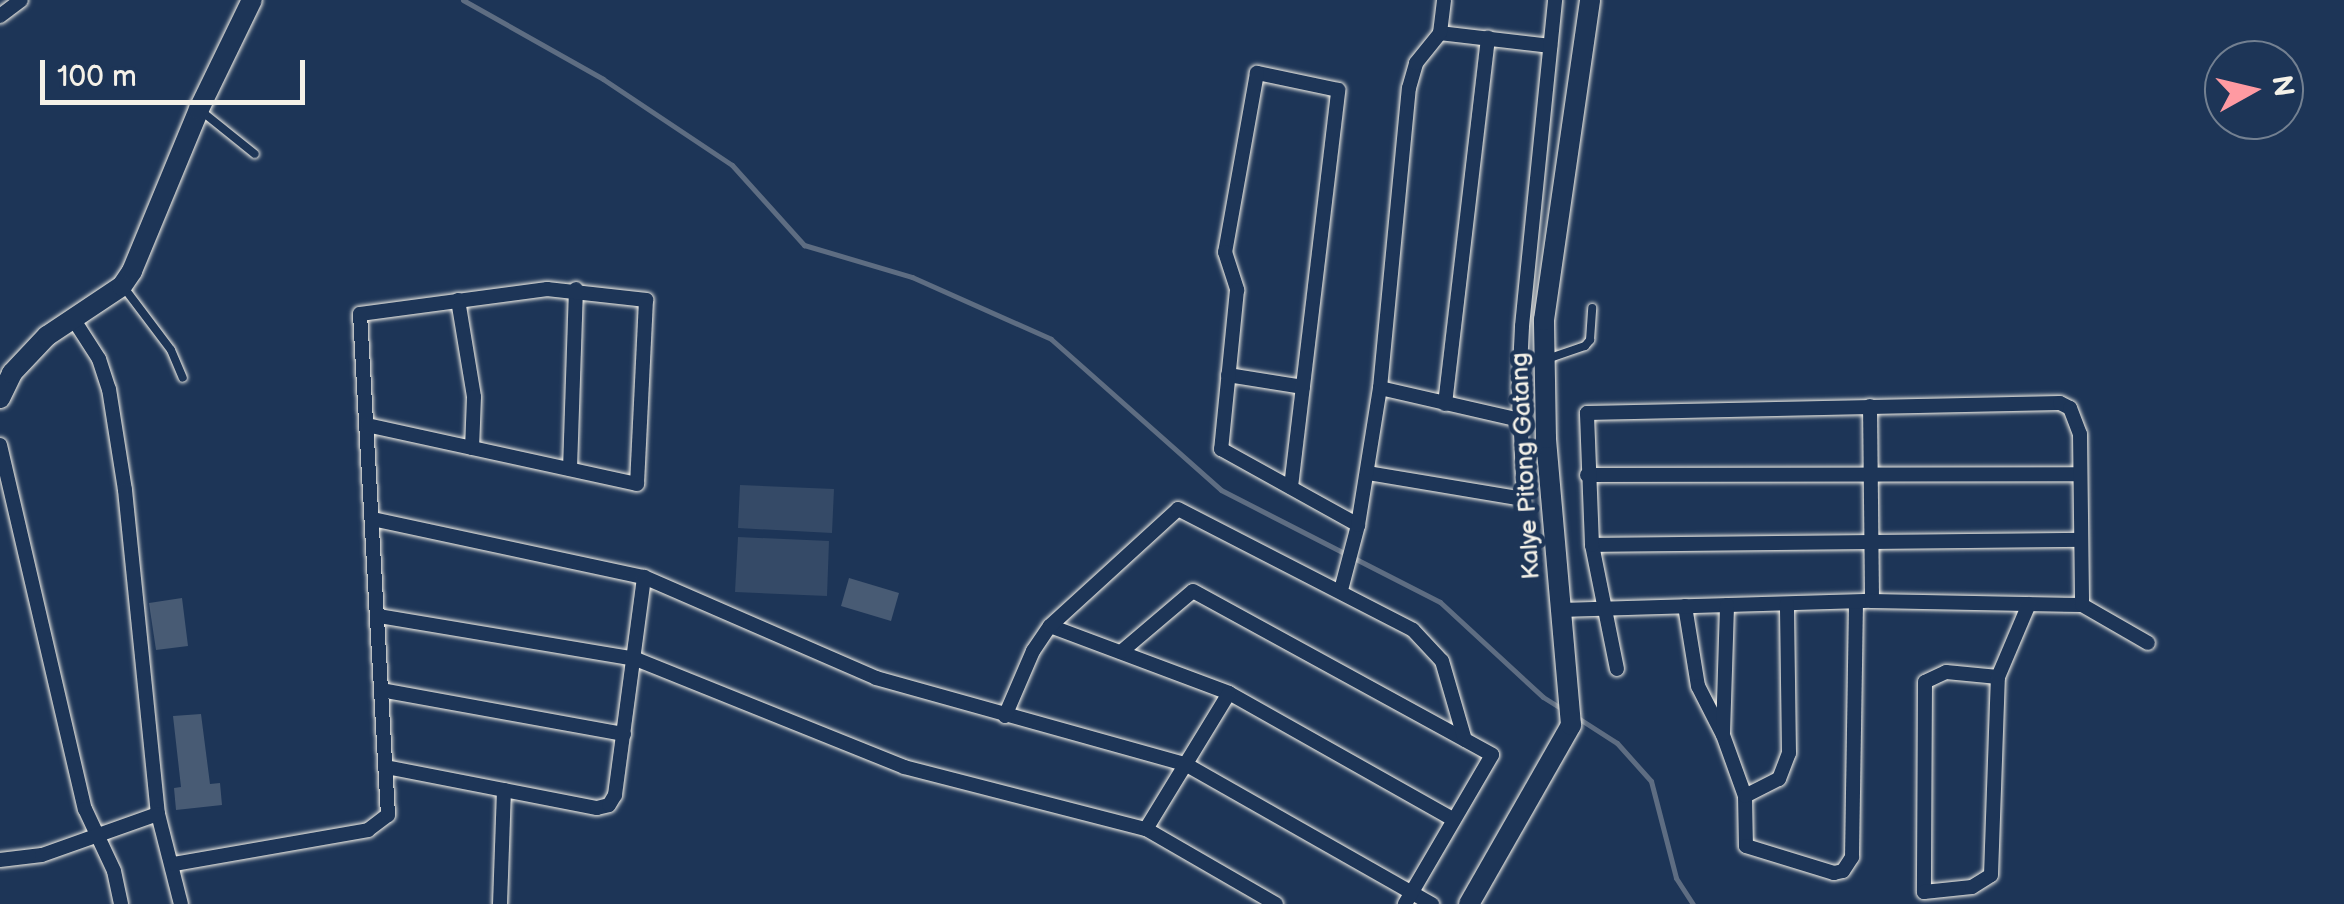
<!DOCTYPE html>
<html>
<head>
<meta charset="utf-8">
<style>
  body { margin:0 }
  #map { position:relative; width:2344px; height:904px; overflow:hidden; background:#1d3557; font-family:"Balsamiq Sans",sans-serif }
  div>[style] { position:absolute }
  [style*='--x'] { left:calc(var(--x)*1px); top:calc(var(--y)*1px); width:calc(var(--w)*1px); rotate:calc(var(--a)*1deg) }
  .green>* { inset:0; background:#354a67 }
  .stream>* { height:5px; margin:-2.5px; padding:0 2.5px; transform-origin:2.5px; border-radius:2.5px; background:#5e6d82 }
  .building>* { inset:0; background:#485b74 }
  .roads { filter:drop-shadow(0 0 2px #f4f1e8) drop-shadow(0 0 2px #f4f1e8) }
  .lane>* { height:8px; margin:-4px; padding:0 4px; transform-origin:4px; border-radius:4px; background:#1d3557 }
  .street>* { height:14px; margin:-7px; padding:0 7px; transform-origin:7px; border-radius:7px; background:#1d3557 }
  .secondary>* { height:20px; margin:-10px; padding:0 10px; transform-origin:10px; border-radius:10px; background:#1d3557 }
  span { translate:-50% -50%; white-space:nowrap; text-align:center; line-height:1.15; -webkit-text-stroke:9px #1d3557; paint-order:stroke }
  .street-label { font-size:25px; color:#f4f1e8 }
  .north { position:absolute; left:2204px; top:40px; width:100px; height:100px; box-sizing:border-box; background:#1d3557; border:2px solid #738091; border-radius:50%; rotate:82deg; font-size:28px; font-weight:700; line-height:40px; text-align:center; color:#f4f1e8 }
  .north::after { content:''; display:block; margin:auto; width:35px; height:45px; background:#ff9aa2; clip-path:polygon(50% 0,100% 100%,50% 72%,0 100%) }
  .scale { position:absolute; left:40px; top:60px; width:265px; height:45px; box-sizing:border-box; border:5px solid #f4f1e8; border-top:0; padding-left:12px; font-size:30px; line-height:35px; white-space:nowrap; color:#f4f1e8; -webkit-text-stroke:8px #1d3557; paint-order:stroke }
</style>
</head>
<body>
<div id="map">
  <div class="green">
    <div style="clip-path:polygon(740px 485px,834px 489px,832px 533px,738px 528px)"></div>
    <div style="clip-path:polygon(738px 537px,829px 541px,827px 596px,735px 592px)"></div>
  </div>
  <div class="stream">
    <div style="--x:463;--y:0;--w:161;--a:29.4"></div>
    <div style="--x:603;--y:79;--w:155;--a:33.7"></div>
    <div style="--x:732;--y:165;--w:108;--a:48"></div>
    <div style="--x:804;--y:245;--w:113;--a:16.5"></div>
    <div style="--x:912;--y:277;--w:152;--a:24"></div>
    <div style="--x:1051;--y:339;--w:227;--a:41.6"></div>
    <div style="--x:1221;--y:490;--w:246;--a:27.1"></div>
    <div style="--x:1440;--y:602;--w:140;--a:42.7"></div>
    <div style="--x:1543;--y:697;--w:25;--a:32"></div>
    <div style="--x:1578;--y:718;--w:46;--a:32.7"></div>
    <div style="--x:1617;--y:743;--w:51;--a:48.2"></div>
    <div style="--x:1651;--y:781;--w:100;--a:75.5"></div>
    <div style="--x:1676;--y:878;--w:31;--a:57"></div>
  </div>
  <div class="building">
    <div style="clip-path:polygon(849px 578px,899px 593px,891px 621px,841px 606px)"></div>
    <div style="clip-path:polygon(182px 598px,188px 646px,156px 650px,149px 603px)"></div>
    <div style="clip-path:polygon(201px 714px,210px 784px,220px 783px,222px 805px,176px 810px,174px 788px,181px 787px,173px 716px)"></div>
  </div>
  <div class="roads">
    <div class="lane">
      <div style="--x:200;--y:110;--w:70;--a:38.7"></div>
      <div style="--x:125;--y:289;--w:76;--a:53"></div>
      <div style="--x:171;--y:350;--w:30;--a:67"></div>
      <div style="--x:1547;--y:359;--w:40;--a:-18.9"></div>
      <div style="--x:1585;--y:346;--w:8;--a:-50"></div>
      <div style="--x:1590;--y:340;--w:32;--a:-86"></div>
    </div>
    <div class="street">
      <div style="--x:0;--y:16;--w:26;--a:-37"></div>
      <div style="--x:1440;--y:33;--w:111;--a:6.7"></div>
      <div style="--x:458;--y:300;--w:98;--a:80.6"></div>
      <div style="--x:474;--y:397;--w:51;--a:92.2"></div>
      <div style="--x:72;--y:317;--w:50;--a:57.3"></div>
      <div style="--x:99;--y:359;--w:32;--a:72"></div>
      <div style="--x:109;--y:389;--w:102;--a:81"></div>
      <div style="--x:125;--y:490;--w:326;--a:84.2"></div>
      <div style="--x:158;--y:814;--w:93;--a:75.7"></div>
      <div style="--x:1228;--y:375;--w:76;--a:9.1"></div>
      <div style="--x:1380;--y:388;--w:144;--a:12.9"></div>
      <div style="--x:1445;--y:404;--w:369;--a:-83.3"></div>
      <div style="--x:1870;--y:406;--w:195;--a:89.4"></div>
      <div style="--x:0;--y:445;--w:374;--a:76.9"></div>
      <div style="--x:85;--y:809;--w:68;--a:64.9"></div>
      <div style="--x:114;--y:871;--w:34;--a:78"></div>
      <div style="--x:570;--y:469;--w:180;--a:-88.1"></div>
      <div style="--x:1368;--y:473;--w:158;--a:9.5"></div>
      <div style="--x:1524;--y:499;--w:111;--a:-92.6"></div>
      <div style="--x:1519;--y:388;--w:62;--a:-87.2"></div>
      <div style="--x:1522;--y:326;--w:328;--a:-84.2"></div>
      <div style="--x:1587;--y:475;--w:493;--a:-0.1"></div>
      <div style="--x:1291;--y:487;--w:400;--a:-83.2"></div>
      <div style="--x:1338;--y:90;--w:83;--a:-168.1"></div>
      <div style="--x:1257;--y:73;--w:182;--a:100.1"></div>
      <div style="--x:1225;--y:252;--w:40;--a:72"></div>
      <div style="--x:1237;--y:290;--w:160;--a:95.7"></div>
      <div style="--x:1221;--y:449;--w:157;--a:29"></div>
      <div style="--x:373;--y:519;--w:277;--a:12.1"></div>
      <div style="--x:644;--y:577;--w:253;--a:23.5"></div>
      <div style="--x:876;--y:678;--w:323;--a:15.6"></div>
      <div style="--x:1187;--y:765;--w:282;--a:29.6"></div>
      <div style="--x:1592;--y:545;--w:489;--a:-0.6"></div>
      <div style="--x:1341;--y:590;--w:67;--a:-75.3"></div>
      <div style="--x:1358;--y:525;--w:139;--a:-80.9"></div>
      <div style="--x:1380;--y:388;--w:301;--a:-84.5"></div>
      <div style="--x:1409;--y:88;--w:26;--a:-74"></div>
      <div style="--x:1416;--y:63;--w:38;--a:-51"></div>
      <div style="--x:1440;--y:33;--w:33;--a:-83"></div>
      <div style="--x:1685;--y:606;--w:81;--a:80.8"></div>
      <div style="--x:1698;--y:686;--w:55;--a:63"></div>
      <div style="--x:1723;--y:735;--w:65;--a:70.2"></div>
      <div style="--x:1745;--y:796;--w:50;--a:88.9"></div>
      <div style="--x:1746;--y:846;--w:92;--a:17.1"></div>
      <div style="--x:1834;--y:873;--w:9;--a:-13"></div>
      <div style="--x:1843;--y:871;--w:17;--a:-57"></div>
      <div style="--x:1852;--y:857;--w:255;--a:-89.1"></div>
      <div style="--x:1560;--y:610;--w:312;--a:-1.7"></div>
      <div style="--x:1872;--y:601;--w:210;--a:1.1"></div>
      <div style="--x:2082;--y:605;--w:76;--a:29.9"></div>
      <div style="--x:379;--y:616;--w:261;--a:9.5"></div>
      <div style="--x:636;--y:659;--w:289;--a:21.9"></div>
      <div style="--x:904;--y:767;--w:250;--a:14.4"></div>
      <div style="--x:1146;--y:829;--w:150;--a:30"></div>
      <div style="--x:1050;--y:626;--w:191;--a:20.5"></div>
      <div style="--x:1229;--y:693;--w:258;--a:29.4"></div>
      <div style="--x:1121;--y:652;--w:94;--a:-40.3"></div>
      <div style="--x:1193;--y:591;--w:341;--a:28.7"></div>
      <div style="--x:1492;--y:755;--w:173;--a:120.3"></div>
      <div style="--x:1617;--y:669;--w:126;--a:-101.4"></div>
      <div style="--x:1592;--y:545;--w:132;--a:-92.2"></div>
      <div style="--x:1587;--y:413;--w:473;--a:-1.2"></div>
      <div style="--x:2060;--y:403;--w:11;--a:27"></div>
      <div style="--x:2070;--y:408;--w:28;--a:69"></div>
      <div style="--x:2080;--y:434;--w:171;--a:89.3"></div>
      <div style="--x:1998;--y:677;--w:52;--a:-174.5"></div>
      <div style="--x:1946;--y:672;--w:23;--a:155"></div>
      <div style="--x:1925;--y:682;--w:210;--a:90.3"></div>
      <div style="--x:1924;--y:892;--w:48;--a:-5.9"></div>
      <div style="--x:1972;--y:887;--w:22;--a:-32"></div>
      <div style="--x:1991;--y:875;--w:198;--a:-88"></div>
      <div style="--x:1998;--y:677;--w:79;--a:-67"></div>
      <div style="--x:381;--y:690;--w:247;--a:10.3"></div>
      <div style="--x:1005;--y:716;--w:71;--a:-66.7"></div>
      <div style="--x:1033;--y:651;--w:30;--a:-56"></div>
      <div style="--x:1050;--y:626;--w:173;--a:-42.4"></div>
      <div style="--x:1178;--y:509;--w:264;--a:27.2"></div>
      <div style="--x:1413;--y:630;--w:42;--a:46.9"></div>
      <div style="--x:1442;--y:661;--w:82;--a:73.8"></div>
      <div style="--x:1723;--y:734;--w:129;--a:-88.2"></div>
      <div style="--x:386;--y:767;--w:215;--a:11"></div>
      <div style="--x:597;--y:808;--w:12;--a:-14"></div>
      <div style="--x:609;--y:805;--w:12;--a:-59"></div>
      <div style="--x:615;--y:795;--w:220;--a:-82.4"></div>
      <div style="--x:1745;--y:796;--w:38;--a:-27"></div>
      <div style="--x:1779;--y:779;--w:28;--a:-69"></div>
      <div style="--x:1789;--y:753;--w:149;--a:-90.8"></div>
      <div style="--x:1146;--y:829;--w:159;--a:-58.6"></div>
      <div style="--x:0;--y:860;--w:42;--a:-6.8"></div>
      <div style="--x:42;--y:855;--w:123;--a:-19.5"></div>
      <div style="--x:174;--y:864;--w:197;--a:-9.9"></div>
      <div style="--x:368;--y:830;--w:25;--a:-37"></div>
      <div style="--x:388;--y:815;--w:502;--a:-93.2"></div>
      <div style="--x:360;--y:314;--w:189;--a:-7.6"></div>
      <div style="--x:547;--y:289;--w:100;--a:6.3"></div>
      <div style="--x:646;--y:300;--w:184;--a:92.8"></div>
      <div style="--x:637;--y:484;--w:276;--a:-167.7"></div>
      <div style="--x:500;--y:904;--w:114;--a:-88"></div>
    </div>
    <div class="secondary">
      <div style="--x:0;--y:398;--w:28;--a:-64"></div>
      <div style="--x:12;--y:373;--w:51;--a:-46.6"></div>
      <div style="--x:47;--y:336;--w:90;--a:-33.7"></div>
      <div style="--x:122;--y:286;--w:18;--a:-56"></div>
      <div style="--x:132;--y:271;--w:175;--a:-67.5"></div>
      <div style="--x:199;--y:109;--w:121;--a:-64.1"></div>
      <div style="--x:1469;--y:904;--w:206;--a:-60.3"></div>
      <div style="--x:1571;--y:725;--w:288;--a:-95"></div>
      <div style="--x:1546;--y:438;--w:118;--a:-91"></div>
      <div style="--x:1544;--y:320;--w:323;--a:-81.8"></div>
    </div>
  </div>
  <div class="street-label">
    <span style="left:1526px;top:466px;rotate:-93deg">Kalye Pitong Gatang</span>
  </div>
  <div class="north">N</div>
  <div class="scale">100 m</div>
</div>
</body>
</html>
